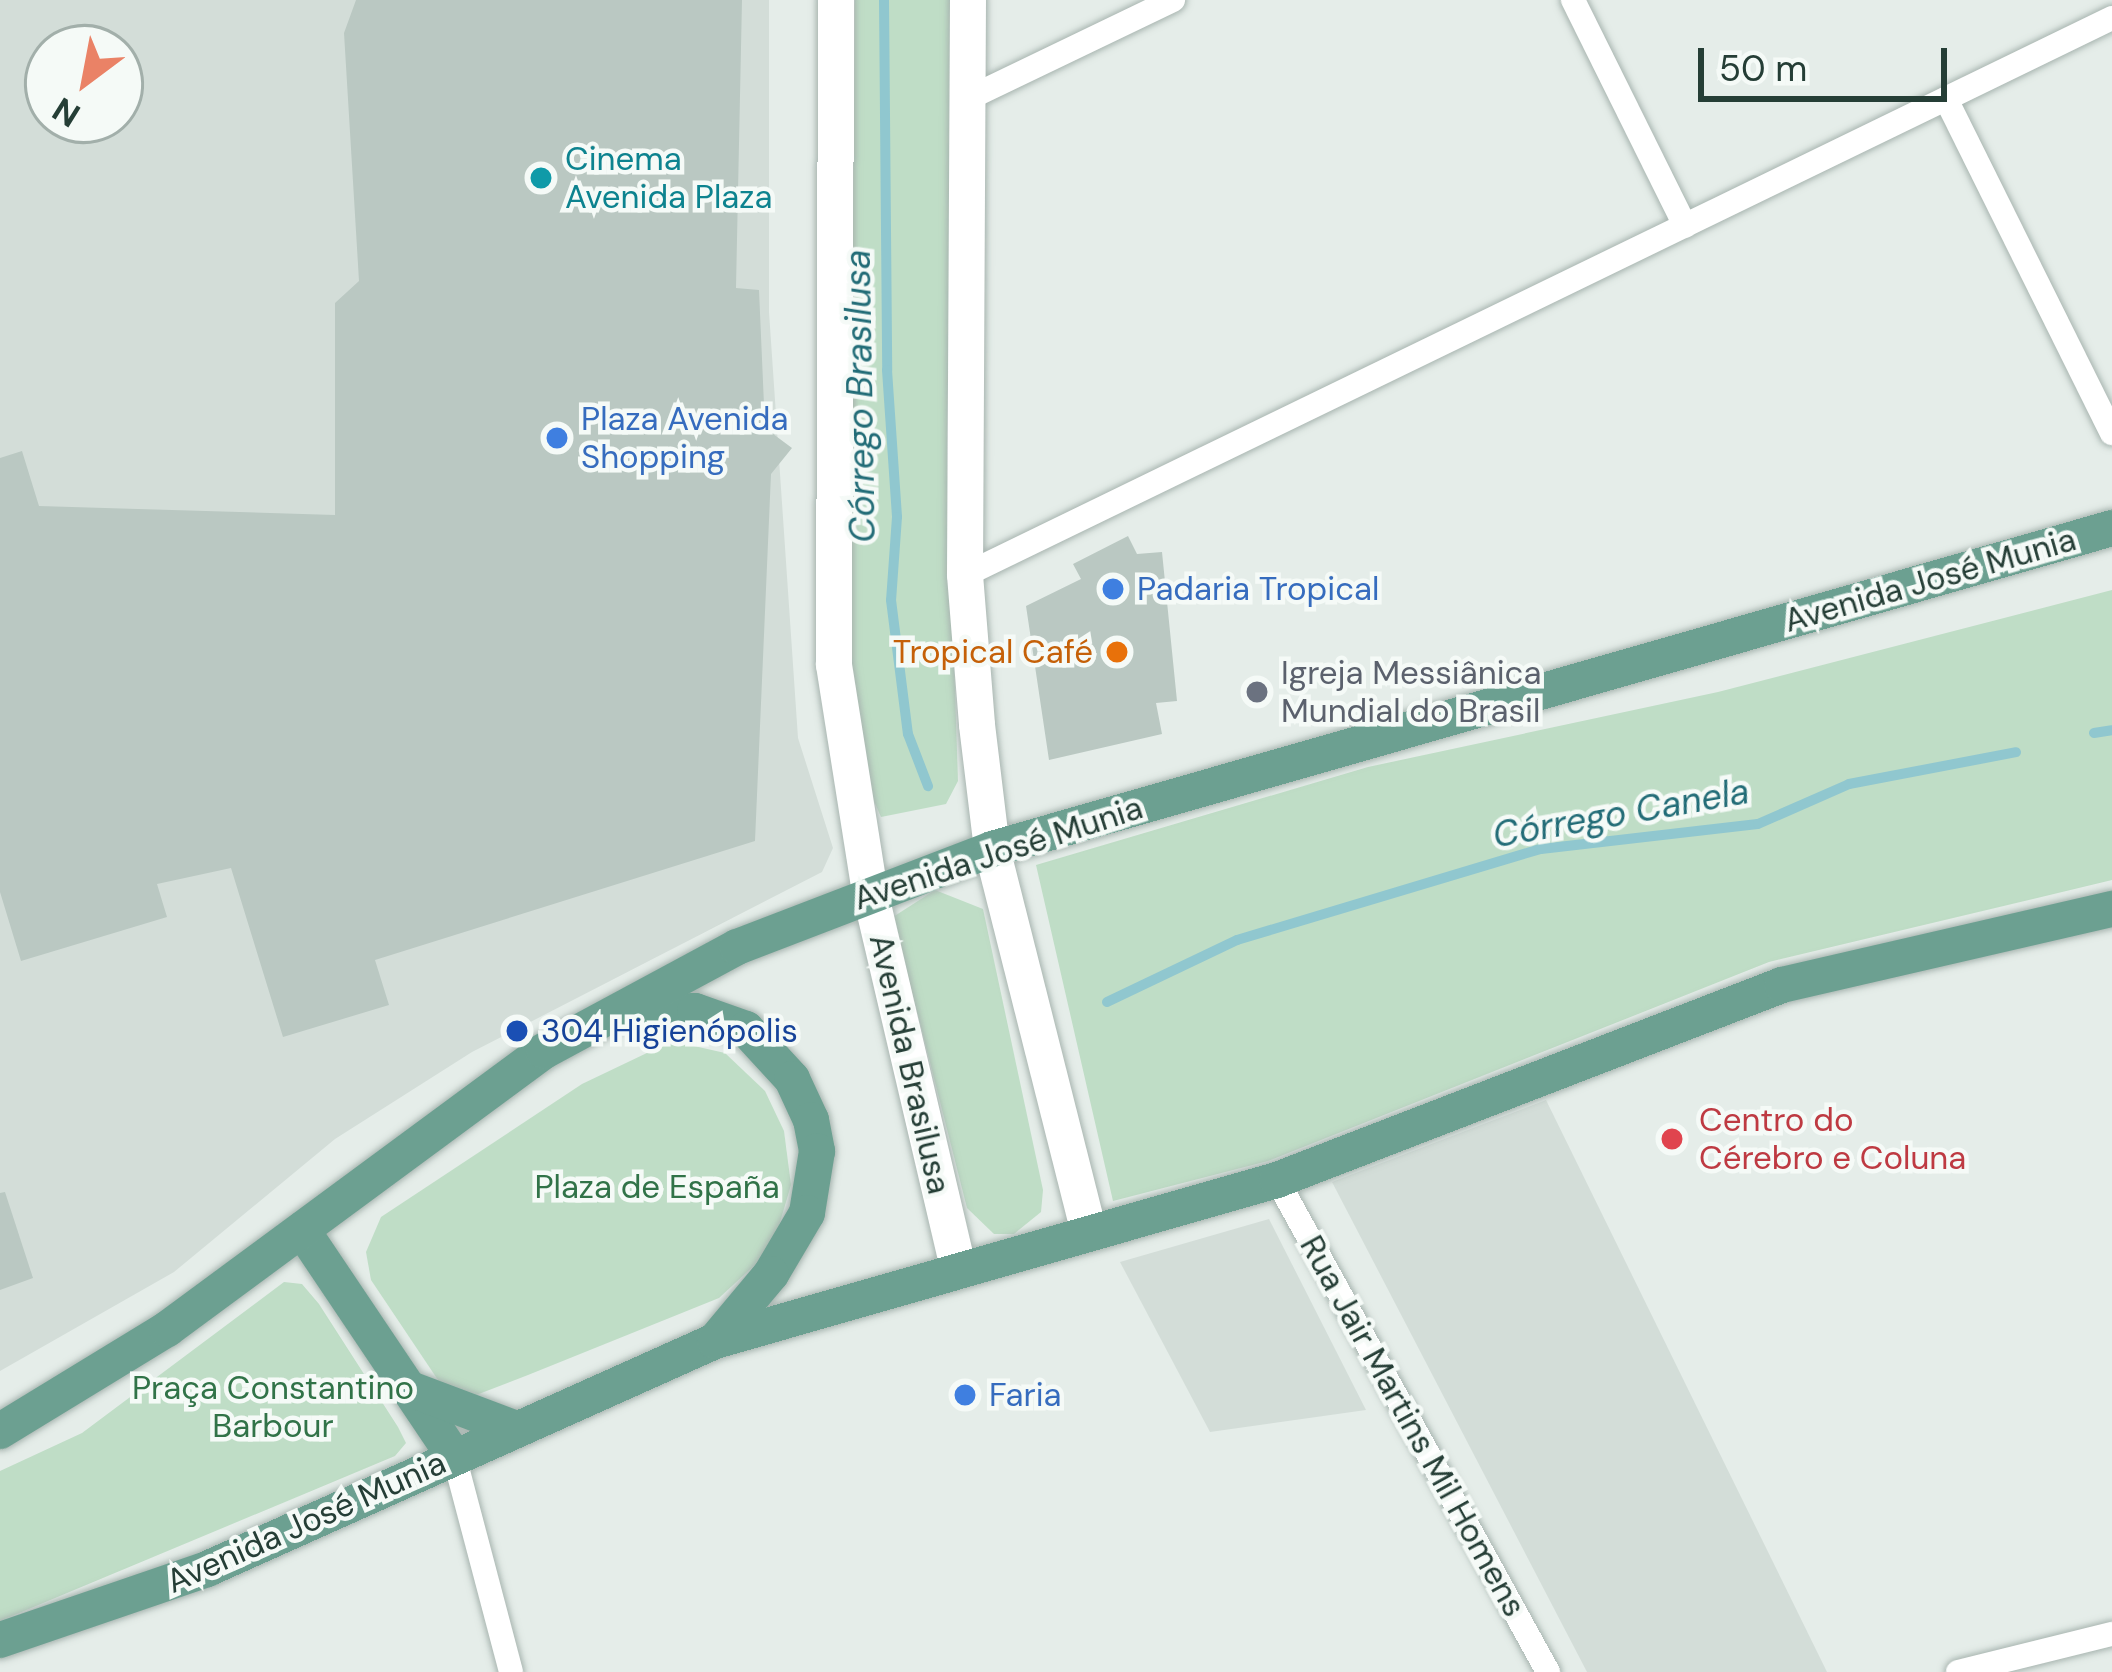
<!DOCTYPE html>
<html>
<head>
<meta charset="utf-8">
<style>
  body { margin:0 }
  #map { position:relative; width:2112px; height:1672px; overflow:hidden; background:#e5ede9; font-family:"DM Sans",sans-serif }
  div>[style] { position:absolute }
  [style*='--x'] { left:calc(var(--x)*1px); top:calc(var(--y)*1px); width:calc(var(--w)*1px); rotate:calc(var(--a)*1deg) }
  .built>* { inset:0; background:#d3ddd8 }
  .green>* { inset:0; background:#bfddc6 }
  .stream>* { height:10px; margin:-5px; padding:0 5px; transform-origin:5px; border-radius:5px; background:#90c7cf }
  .building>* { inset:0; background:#bac8c2 }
  .roads { filter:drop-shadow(0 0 3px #a8b5b0) drop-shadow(0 0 3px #a8b5b0) }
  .street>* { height:24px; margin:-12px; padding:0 12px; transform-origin:12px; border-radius:12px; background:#fff }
  .secondary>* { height:36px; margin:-18px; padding:0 18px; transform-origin:18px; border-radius:18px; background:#fff }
  .primary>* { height:36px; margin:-18px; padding:0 18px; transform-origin:18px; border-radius:18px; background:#6ca091 }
  .dots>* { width:33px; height:33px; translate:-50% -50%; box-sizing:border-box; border:6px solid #f5faf7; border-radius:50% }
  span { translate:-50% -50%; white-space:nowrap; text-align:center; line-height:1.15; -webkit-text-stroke:9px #f5faf7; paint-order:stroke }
  .culture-label { font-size:33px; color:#0d838f }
  .left { translate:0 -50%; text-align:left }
  .shop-label { font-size:33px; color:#366cbe }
  .street-label { font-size:33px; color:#253e36 }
  .food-label { font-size:33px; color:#c56008 }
  .right { translate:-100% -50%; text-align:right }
  .worship-label { font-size:33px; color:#5b616d }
  .transit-label { font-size:33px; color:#164399 }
  .health-label { font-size:33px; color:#be3a42 }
  .park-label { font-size:33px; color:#317348 }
  .water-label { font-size:36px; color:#226c77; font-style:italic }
  .north { position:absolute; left:24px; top:24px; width:120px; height:120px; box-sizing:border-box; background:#f5faf7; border:3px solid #a2afaa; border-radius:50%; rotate:212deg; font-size:33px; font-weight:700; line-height:48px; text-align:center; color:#253e36 }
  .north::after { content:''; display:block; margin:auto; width:42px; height:54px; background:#ea8266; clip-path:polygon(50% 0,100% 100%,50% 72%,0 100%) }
  .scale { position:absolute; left:1698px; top:48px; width:249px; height:54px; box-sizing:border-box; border:6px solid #253e36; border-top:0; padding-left:15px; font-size:36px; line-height:42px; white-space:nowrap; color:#253e36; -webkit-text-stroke:9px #f5faf7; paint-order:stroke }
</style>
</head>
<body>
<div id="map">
  <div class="built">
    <div style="clip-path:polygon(evenodd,0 0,769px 0,769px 312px,798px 738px,833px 848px,822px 872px,472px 1052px,335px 1139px,174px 1272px,0 1371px,0 0,48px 48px,120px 48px,120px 120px,48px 120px,48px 48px)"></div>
    <div style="clip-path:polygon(1546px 1100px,1827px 1672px,1587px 1672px,1332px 1182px)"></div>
    <div style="clip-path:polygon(1269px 1219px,1366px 1410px,1210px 1432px,1120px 1262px)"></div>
  </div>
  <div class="green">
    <div style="clip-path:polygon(855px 0,953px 0,947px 449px,958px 781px,946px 804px,881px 817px,864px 778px,849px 675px)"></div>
    <div style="clip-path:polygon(2112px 590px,2112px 880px,1769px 962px,1268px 1161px,1113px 1201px,1036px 865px,1368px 767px,1718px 692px)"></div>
    <div style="clip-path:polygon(935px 890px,983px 909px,1043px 1190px,1041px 1212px,1014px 1234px,994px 1234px,967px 1208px,893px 917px)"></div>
    <div style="clip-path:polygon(672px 1041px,725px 1053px,765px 1091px,784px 1131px,791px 1185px,772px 1249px,719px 1298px,528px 1375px,471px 1397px,440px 1383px,371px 1280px,366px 1252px,381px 1217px,582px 1084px)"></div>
    <div style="clip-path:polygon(284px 1282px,302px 1284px,319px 1304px,398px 1427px,406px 1443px,395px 1456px,0 1621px,0 1471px,82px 1433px)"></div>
  </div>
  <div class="stream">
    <div style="--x:884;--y:0;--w:370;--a:89.5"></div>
    <div style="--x:887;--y:370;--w:147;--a:86.1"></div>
    <div style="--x:897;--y:517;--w:83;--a:94.1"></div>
    <div style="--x:891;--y:600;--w:135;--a:82.8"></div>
    <div style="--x:908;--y:734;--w:56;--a:69"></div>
    <div style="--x:2094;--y:733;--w:18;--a:-9"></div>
    <div style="--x:1107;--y:1002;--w:144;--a:-25.5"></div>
    <div style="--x:1237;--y:940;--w:317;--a:-16.7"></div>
    <div style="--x:1541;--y:849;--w:218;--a:-6.6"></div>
    <div style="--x:1758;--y:824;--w:99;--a:-23.7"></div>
    <div style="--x:1849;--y:784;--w:170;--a:-10.8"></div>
  </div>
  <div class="building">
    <div style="clip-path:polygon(356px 0,742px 0,736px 288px,759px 290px,765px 428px,792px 448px,771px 474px,755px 841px,375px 960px,389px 1005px,283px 1037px,231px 868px,157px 884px,167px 917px,21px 961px,0 892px,0 458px,22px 451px,39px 506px,335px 515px,335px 303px,359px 281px,344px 33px)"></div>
    <div style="clip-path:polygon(1128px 536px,1137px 554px,1162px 552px,1177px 701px,1156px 703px,1162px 734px,1049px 760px,1026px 606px,1081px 579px,1073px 564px)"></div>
    <div style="clip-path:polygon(5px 1192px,33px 1278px,0 1290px,0 1193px)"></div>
  </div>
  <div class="roads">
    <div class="street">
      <div style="--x:1573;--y:0;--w:252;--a:63.6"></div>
      <div style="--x:1946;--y:99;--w:373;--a:63.6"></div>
      <div style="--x:965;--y:100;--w:231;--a:-25.7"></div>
      <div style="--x:965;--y:575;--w:1275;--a:-25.9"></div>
      <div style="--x:1277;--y:1180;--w:562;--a:61.15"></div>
      <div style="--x:454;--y:1456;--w:223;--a:75.2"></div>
      <div style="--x:1958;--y:1672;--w:159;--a:-13.9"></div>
    </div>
    <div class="secondary">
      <div style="--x:836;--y:0;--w:665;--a:90.17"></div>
      <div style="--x:834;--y:665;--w:230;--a:81"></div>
      <div style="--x:870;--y:892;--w:385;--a:76.8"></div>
      <div style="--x:968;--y:0;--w:575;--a:90.3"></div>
      <div style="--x:965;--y:575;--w:150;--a:85.4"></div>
      <div style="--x:977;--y:725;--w:125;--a:83.1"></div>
      <div style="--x:992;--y:849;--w:392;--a:75.8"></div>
    </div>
    <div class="primary">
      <div style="--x:628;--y:1013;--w:67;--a:-1.7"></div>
      <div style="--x:695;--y:1011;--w:54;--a:19.4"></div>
      <div style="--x:746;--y:1029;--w:68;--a:47.4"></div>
      <div style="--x:792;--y:1079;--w:45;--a:65.1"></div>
      <div style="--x:811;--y:1120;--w:32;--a:79"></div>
      <div style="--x:817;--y:1151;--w:63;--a:99.2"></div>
      <div style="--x:807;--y:1213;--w:71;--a:120.5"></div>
      <div style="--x:771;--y:1274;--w:87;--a:129.9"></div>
      <div style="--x:302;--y:1230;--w:272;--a:56.1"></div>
      <div style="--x:413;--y:1390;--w:110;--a:20.7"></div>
      <div style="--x:0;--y:1431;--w:196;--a:-31.4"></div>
      <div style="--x:167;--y:1329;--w:468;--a:-36.4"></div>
      <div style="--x:544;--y:1051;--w:219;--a:-28.3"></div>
      <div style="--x:737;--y:947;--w:273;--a:-21"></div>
      <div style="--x:992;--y:849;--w:1165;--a:-15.99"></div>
      <div style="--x:0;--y:1640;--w:219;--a:-18.9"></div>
      <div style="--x:207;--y:1569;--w:557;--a:-24.17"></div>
      <div style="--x:715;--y:1341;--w:585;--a:-15.99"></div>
      <div style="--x:1277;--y:1180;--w:541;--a:-21.11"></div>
      <div style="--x:1782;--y:985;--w:339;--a:-13"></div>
    </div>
  </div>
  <div class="dots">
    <div style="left:541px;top:178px;background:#0f9aa8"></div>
    <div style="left:557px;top:438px;background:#3f7fe0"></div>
    <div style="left:1113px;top:589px;background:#3f7fe0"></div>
    <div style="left:1117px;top:652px;background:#e8710a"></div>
    <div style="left:1257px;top:692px;background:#6b7280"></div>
    <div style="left:517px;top:1031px;background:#1a4fb4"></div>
    <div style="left:1672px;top:1139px;background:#e0444e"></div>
    <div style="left:965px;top:1395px;background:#3f7fe0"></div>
  </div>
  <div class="culture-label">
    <span class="left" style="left:565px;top:178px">Cinema<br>Avenida Plaza</span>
  </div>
  <div class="shop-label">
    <span class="left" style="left:581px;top:438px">Plaza Avenida<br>Shopping</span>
    <span class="left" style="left:1137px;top:589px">Padaria Tropical</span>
    <span class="left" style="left:989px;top:1395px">Faria</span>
  </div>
  <div class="street-label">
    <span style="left:1930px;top:580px;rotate:-16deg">Avenida José Munia</span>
    <span style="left:998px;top:853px;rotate:-18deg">Avenida José Munia</span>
    <span style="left:910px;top:1064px;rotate:77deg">Avenida Brasilusa</span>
    <span style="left:1413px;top:1426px;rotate:61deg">Rua Jair Martins Mil Homens</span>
    <span style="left:306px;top:1522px;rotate:-24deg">Avenida José Munia</span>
  </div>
  <div class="food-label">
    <span class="right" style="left:1093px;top:652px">Tropical Café</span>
  </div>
  <div class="worship-label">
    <span class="left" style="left:1281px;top:692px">Igreja Messiânica<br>Mundial do Brasil</span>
  </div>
  <div class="transit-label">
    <span class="left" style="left:541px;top:1031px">304 Higienópolis</span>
  </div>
  <div class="health-label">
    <span class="left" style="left:1699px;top:1139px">Centro do<br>Cérebro e Coluna</span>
  </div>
  <div class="park-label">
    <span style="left:657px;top:1187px">Plaza de España</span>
    <span style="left:273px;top:1407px">Praça Constantino<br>Barbour</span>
  </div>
  <div class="water-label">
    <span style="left:860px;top:396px;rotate:-91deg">Córrego Brasilusa</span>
    <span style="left:1621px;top:813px;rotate:-10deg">Córrego Canela</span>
  </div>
  <div class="north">N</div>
  <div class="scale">50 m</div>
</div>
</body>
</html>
